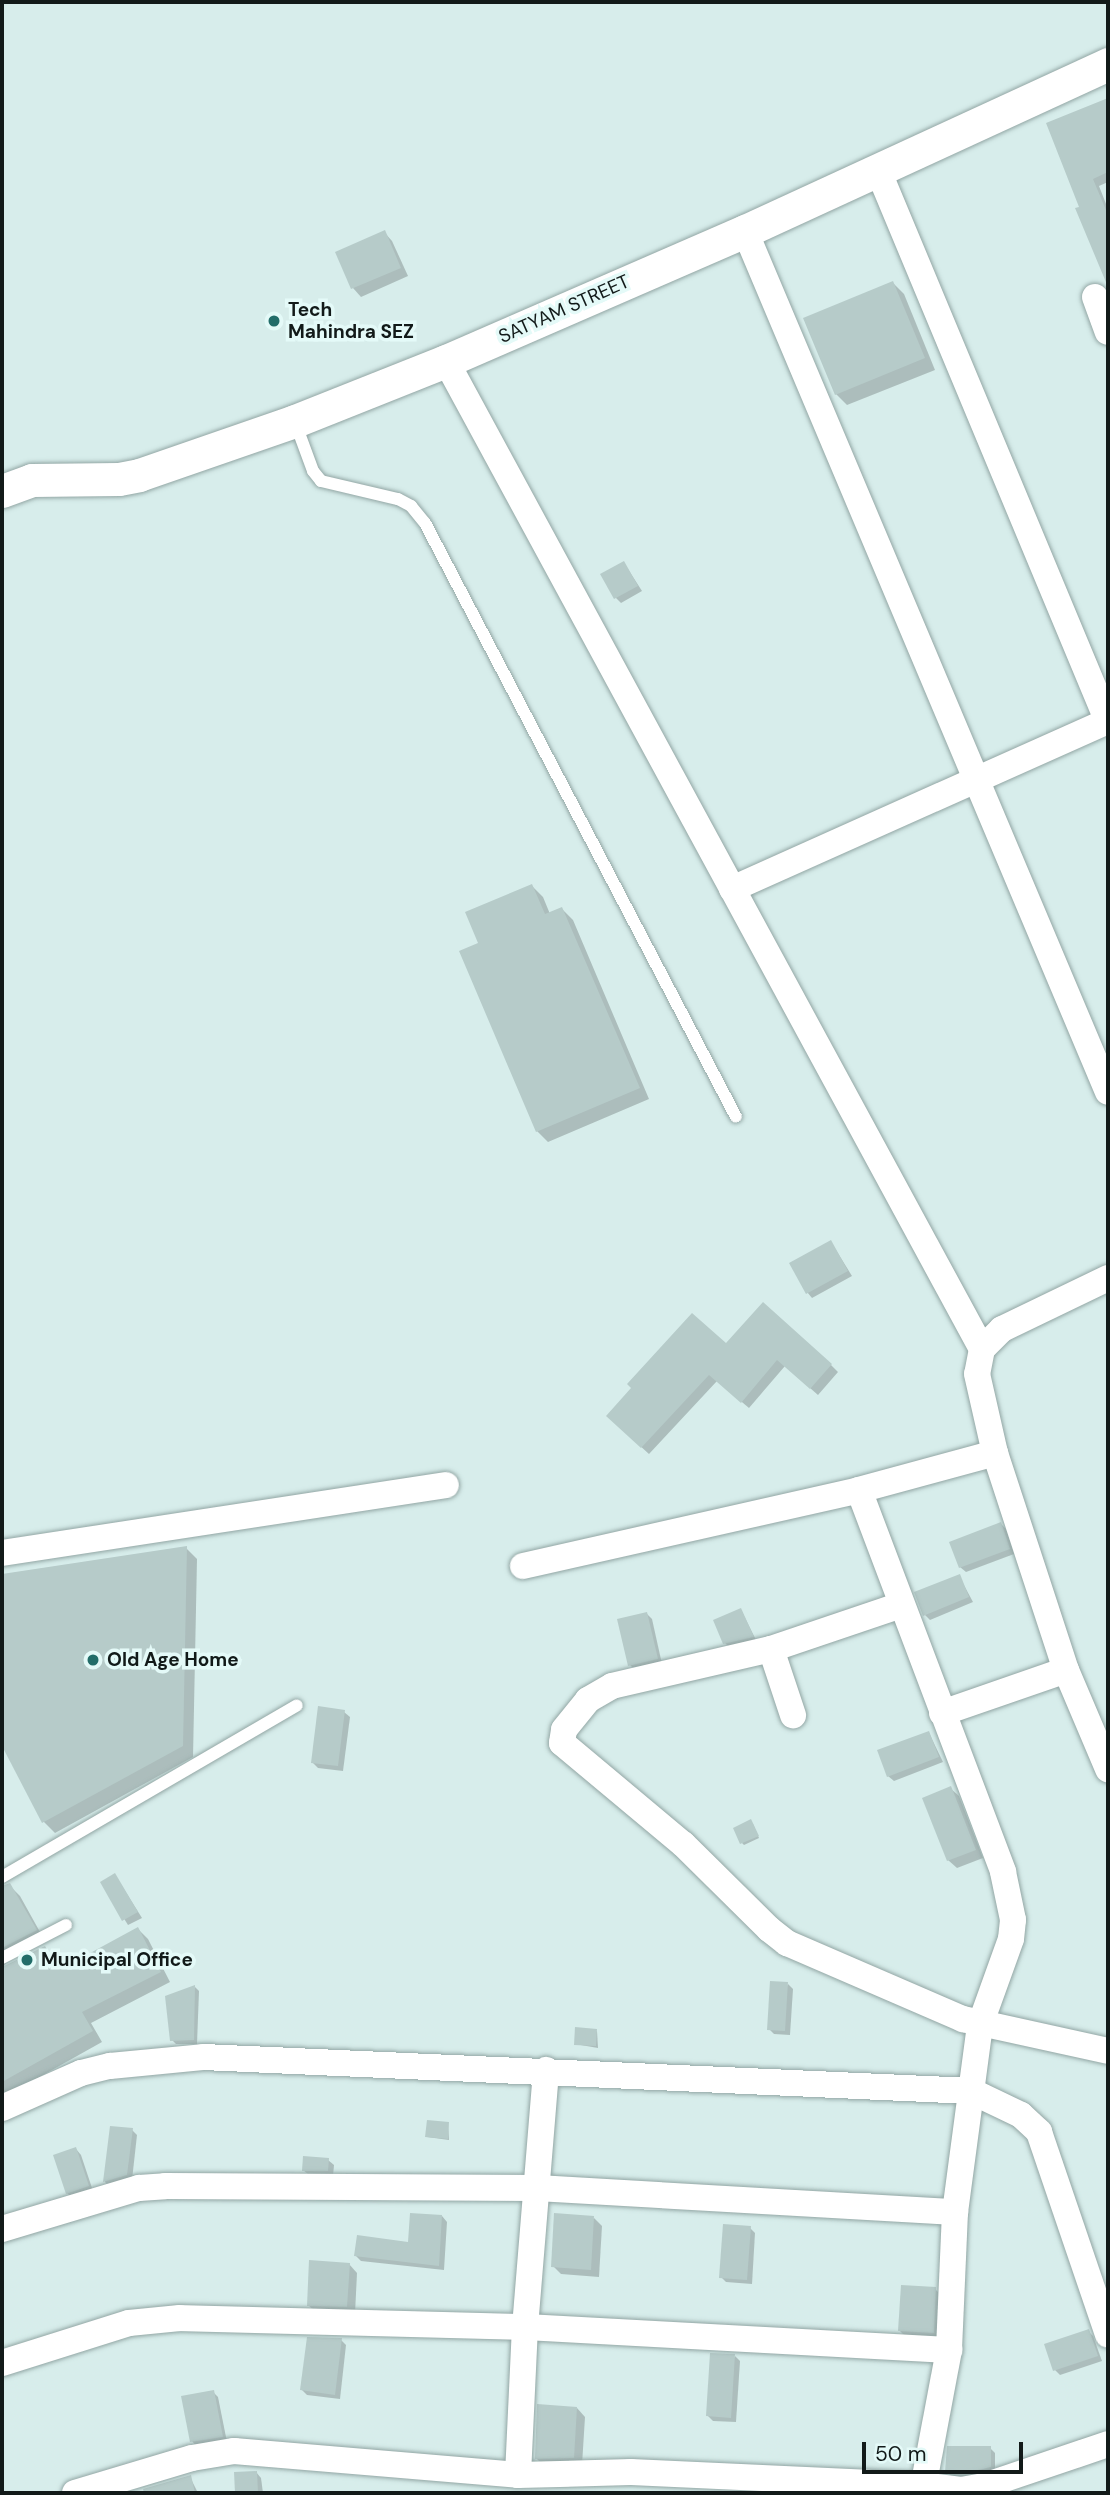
<!DOCTYPE html>
<html>
<head>
<meta charset="utf-8">
<style>
  body { margin:0 }
  #map { position:relative; width:1110px; height:2495px; overflow:hidden; background:#d7edeb; font-family:"DM Sans",sans-serif }
  div>[style] { position:absolute }
  [style*='--x'] { left:calc(var(--x)*1px); top:calc(var(--y)*1px); width:calc(var(--w)*1px); rotate:calc(var(--a)*1deg) }
  .shadow>* { inset:0; background:#0003 }
  .building>* { inset:0; background:#b6cbc9 }
  .roads { filter:drop-shadow(0 0 2px #92a6a4) drop-shadow(0 0 2px #92a6a4) }
  .service>* { height:12px; margin:-6px; padding:0 6px; transform-origin:6px; border-radius:6px; background:#fff }
  .minor>* { height:26px; margin:-13px; padding:0 13px; transform-origin:13px; border-radius:13px; background:#fff }
  .tertiary>* { height:33px; margin:-16.5px; padding:0 16.5px; transform-origin:16.5px; border-radius:16.5px; background:#fff }
  .dots>* { width:19px; height:19px; translate:-50% -50%; box-sizing:border-box; border:4px solid #e4faf8; border-radius:50% }
  span { translate:-50% -50%; white-space:nowrap; text-align:center; line-height:1.15; -webkit-text-stroke:7px #e4faf8; paint-order:stroke }
  .street-label { font-size:19px; color:#121a19 }
  .poi-label { font-size:19px; color:#121a19; font-weight:700 }
  .left { translate:0 -50%; text-align:left }
  .frame { position:absolute; inset:0; border:4px solid #121a19; pointer-events:none }
  .scale { position:absolute; left:862px; top:2442px; width:161px; height:32px; box-sizing:border-box; border:4px solid #121a19; border-top:0; padding-left:9px; font-size:21px; line-height:24px; white-space:nowrap; color:#121a19; -webkit-text-stroke:5px #e4faf8; paint-order:stroke }
</style>
</head>
<body>
<div id="map">
  <div class="shadow">
    <div style="clip-path:polygon(1106px 101px,1108px 182px,1099px 186px,1108px 209px,1108px 274px,1102px 268px,1082px 208px)"></div>
    <div style="clip-path:polygon(384px 232px,392px 241px,408px 276px,361px 297px,353px 288px,337px 253px)"></div>
    <div style="clip-path:polygon(893px 283px,904px 294px,935px 370px,847px 405px,836px 394px)"></div>
    <div style="clip-path:polygon(624px 563px,642px 591px,621px 603px,616px 598px)"></div>
    <div style="clip-path:polygon(532px 886px,543px 897px,550px 914px,562px 909px,573px 920px,649px 1099px,548px 1142px,537px 1131px,480px 944px)"></div>
    <div style="clip-path:polygon(831px 1242px,852px 1276px,812px 1298px,807px 1292px)"></div>
    <div style="clip-path:polygon(727px 1345px,831px 1365px,838px 1372px,818px 1395px,785px 1366px,749px 1408px,717px 1381px,649px 1454px,615px 1423px)"></div>
    <div style="clip-path:polygon(1001px 1524px,1006px 1529px,1014px 1554px,966px 1572px,960px 1567px)"></div>
    <div style="clip-path:polygon(186px 1548px,197px 1559px,193px 1757px,55px 1833px,44px 1822px,2px 1742px,2px 1576px)"></div>
    <div style="clip-path:polygon(959px 1576px,973px 1602px,930px 1620px,925px 1615px)"></div>
    <div style="clip-path:polygon(741px 1610px,757px 1642px,730px 1648px,725px 1643px)"></div>
    <div style="clip-path:polygon(647px 1614px,652px 1619px,662px 1664px,635px 1670px,630px 1665px)"></div>
    <div style="clip-path:polygon(344px 1712px,350px 1717px,343px 1771px,318px 1768px,312px 1762px)"></div>
    <div style="clip-path:polygon(929px 1733px,943px 1762px,894px 1781px,888px 1776px)"></div>
    <div style="clip-path:polygon(950px 1788px,959px 1796px,983px 1858px,957px 1868px,948px 1860px)"></div>
    <div style="clip-path:polygon(753px 1824px,759px 1838px,744px 1845px,742px 1843px)"></div>
    <div style="clip-path:polygon(115px 1875px,142px 1918px,128px 1925px,102px 1883px)"></div>
    <div style="clip-path:polygon(10px 1886px,20px 1896px,45px 1941px,7px 1961px,2px 1969px,2px 1891px)"></div>
    <div style="clip-path:polygon(138px 1929px,148px 1939px,170px 1982px,91px 2023px,102px 2042px,2px 2098px,2px 1970px,45px 1948px,62px 1970px)"></div>
    <div style="clip-path:polygon(788px 1984px,793px 1989px,790px 2035px,774px 2034px,769px 2029px)"></div>
    <div style="clip-path:polygon(195px 1987px,199px 1991px,197px 2044px,176px 2044px,172px 2040px)"></div>
    <div style="clip-path:polygon(597px 2031px,598px 2048px,575px 2044px)"></div>
    <div style="clip-path:polygon(448px 2124px,449px 2140px,427px 2137px)"></div>
    <div style="clip-path:polygon(112px 2127px,132px 2130px,137px 2135px,132px 2180px,110px 2187px,105px 2182px)"></div>
    <div style="clip-path:polygon(76px 2149px,81px 2155px,93px 2191px,72px 2198px,67px 2193px)"></div>
    <div style="clip-path:polygon(328px 2160px,334px 2165px,333px 2176px,309px 2175px,303px 2170px)"></div>
    <div style="clip-path:polygon(442px 2216px,447px 2222px,444px 2270px,361px 2261px,356px 2256px,410px 2244px)"></div>
    <div style="clip-path:polygon(594px 2218px,602px 2226px,599px 2277px,561px 2274px,553px 2266px)"></div>
    <div style="clip-path:polygon(750px 2228px,755px 2233px,752px 2284px,726px 2282px,721px 2277px)"></div>
    <div style="clip-path:polygon(349px 2264px,357px 2273px,355px 2314px,317px 2313px,308px 2305px)"></div>
    <div style="clip-path:polygon(935px 2289px,943px 2297px,942px 2341px,908px 2339px,900px 2331px)"></div>
    <div style="clip-path:polygon(1088px 2331px,1093px 2336px,1102px 2361px,1060px 2375px,1055px 2370px)"></div>
    <div style="clip-path:polygon(341px 2340px,346px 2345px,340px 2399px,307px 2395px,302px 2390px)"></div>
    <div style="clip-path:polygon(735px 2356px,740px 2361px,736px 2422px,713px 2421px,708px 2416px)"></div>
    <div style="clip-path:polygon(213px 2392px,218px 2397px,227px 2442px,197px 2447px,192px 2441px)"></div>
    <div style="clip-path:polygon(577px 2408px,585px 2417px,582px 2465px,544px 2466px,536px 2458px)"></div>
    <div style="clip-path:polygon(990px 2448px,995px 2453px,995px 2472px,967px 2479px,952px 2477px,946px 2471px)"></div>
    <div style="clip-path:polygon(256px 2472px,261px 2478px,263px 2493px,236px 2493px,236px 2474px)"></div>
    <div style="clip-path:polygon(190px 2477px,198px 2493px,145px 2493px,144px 2491px)"></div>
    <div style="clip-path:polygon(590px 2491px,593px 2493px,522px 2493px,522px 2492px)"></div>
  </div>
  <div class="building">
    <div style="clip-path:polygon(1108px 98px,1108px 172px,1093px 179px,1108px 215px,1108px 287px,1075px 208px,1079px 207px,1046px 123px)"></div>
    <div style="clip-path:polygon(385px 230px,401px 268px,351px 289px,335px 252px)"></div>
    <div style="clip-path:polygon(893px 281px,925px 358px,835px 395px,803px 318px)"></div>
    <div style="clip-path:polygon(624px 561px,638px 586px,614px 599px,600px 574px)"></div>
    <div style="clip-path:polygon(532px 884px,545px 914px,562px 907px,640px 1088px,536px 1132px,459px 951px,478px 943px,465px 912px)"></div>
    <div style="clip-path:polygon(831px 1240px,848px 1271px,806px 1294px,789px 1263px)"></div>
    <div style="clip-path:polygon(763px 1302px,832px 1364px,810px 1389px,777px 1360px,741px 1403px,709px 1375px,641px 1448px,606px 1416px,631px 1388px,627px 1384px,692px 1313px,726px 1343px)"></div>
    <div style="clip-path:polygon(1001px 1522px,1010px 1549px,959px 1568px,949px 1542px)"></div>
    <div style="clip-path:polygon(187px 1546px,183px 1746px,42px 1823px,2px 1746px,2px 1574px)"></div>
    <div style="clip-path:polygon(960px 1574px,969px 1597px,923px 1616px,914px 1592px)"></div>
    <div style="clip-path:polygon(741px 1608px,754px 1637px,723px 1644px,713px 1620px)"></div>
    <div style="clip-path:polygon(647px 1612px,658px 1659px,628px 1666px,617px 1619px)"></div>
    <div style="clip-path:polygon(318px 1706px,345px 1710px,338px 1766px,311px 1763px)"></div>
    <div style="clip-path:polygon(929px 1731px,939px 1757px,887px 1777px,877px 1750px)"></div>
    <div style="clip-path:polygon(951px 1786px,976px 1850px,947px 1861px,922px 1798px)"></div>
    <div style="clip-path:polygon(751px 1819px,759px 1836px,740px 1844px,733px 1828px)"></div>
    <div style="clip-path:polygon(115px 1873px,138px 1912px,122px 1921px,100px 1882px)"></div>
    <div style="clip-path:polygon(10px 1883px,37px 1930px,2px 1948px,2px 1886px)"></div>
    <div style="clip-path:polygon(138px 1927px,161px 1972px,82px 2012px,93px 2031px,2px 2082px,2px 1967px,45px 1946px,59px 1970px)"></div>
    <div style="clip-path:polygon(770px 1981px,788px 1982px,785px 2031px,767px 2030px)"></div>
    <div style="clip-path:polygon(195px 1985px,194px 2040px,170px 2041px,165px 1996px)"></div>
    <div style="clip-path:polygon(575px 2027px,597px 2029px,596px 2046px,574px 2045px)"></div>
    <div style="clip-path:polygon(427px 2120px,449px 2122px,448px 2139px,425px 2137px)"></div>
    <div style="clip-path:polygon(110px 2126px,133px 2128px,127px 2175px,103px 2182px)"></div>
    <div style="clip-path:polygon(76px 2147px,89px 2186px,66px 2194px,53px 2155px)"></div>
    <div style="clip-path:polygon(303px 2156px,329px 2158px,328px 2171px,302px 2171px)"></div>
    <div style="clip-path:polygon(410px 2213px,442px 2215px,439px 2266px,354px 2256px,357px 2235px,408px 2242px)"></div>
    <div style="clip-path:polygon(554px 2213px,594px 2216px,591px 2270px,551px 2267px)"></div>
    <div style="clip-path:polygon(723px 2224px,751px 2226px,747px 2280px,719px 2278px)"></div>
    <div style="clip-path:polygon(309px 2260px,350px 2263px,347px 2307px,307px 2306px)"></div>
    <div style="clip-path:polygon(901px 2285px,936px 2287px,934px 2333px,898px 2331px)"></div>
    <div style="clip-path:polygon(1089px 2329px,1098px 2356px,1053px 2371px,1044px 2344px)"></div>
    <div style="clip-path:polygon(307px 2337px,342px 2338px,335px 2395px,300px 2390px)"></div>
    <div style="clip-path:polygon(710px 2353px,735px 2354px,731px 2418px,706px 2416px)"></div>
    <div style="clip-path:polygon(214px 2390px,223px 2437px,190px 2442px,181px 2396px)"></div>
    <div style="clip-path:polygon(537px 2404px,577px 2407px,574px 2458px,535px 2459px)"></div>
    <div style="clip-path:polygon(947px 2446px,991px 2446px,991px 2467px,961px 2474px,945px 2472px)"></div>
    <div style="clip-path:polygon(257px 2471px,258px 2493px,235px 2493px,234px 2472px)"></div>
    <div style="clip-path:polygon(191px 2475px,195px 2493px,144px 2493px,143px 2489px)"></div>
  </div>
  <div class="roads">
    <div class="service">
      <div style="--x:295;--y:422;--w:52;--a:69.8"></div>
      <div style="--x:313;--y:471;--w:13;--a:51"></div>
      <div style="--x:321;--y:481;--w:79;--a:13.2"></div>
      <div style="--x:398;--y:499;--w:15;--a:28"></div>
      <div style="--x:411;--y:506;--w:22;--a:51"></div>
      <div style="--x:425;--y:523;--w:670;--a:62.36"></div>
      <div style="--x:2;--y:1877;--w:341;--a:-30.2"></div>
      <div style="--x:2;--y:1958;--w:72;--a:-27.3"></div>
    </div>
    <div class="minor">
      <div style="--x:878;--y:170;--w:598;--a:67.38"></div>
      <div style="--x:745;--y:231;--w:934;--a:67.14"></div>
      <div style="--x:1095;--y:297;--w:37;--a:70"></div>
      <div style="--x:446;--y:361;--w:1124;--a:61.52"></div>
      <div style="--x:732;--y:889;--w:412;--a:-24.1"></div>
      <div style="--x:1108;--y:1278;--w:118;--a:154.3"></div>
      <div style="--x:1002;--y:1329;--w:28;--a:135"></div>
      <div style="--x:982;--y:1349;--w:25;--a:101"></div>
      <div style="--x:977;--y:1374;--w:81;--a:77.2"></div>
      <div style="--x:995;--y:1453;--w:228;--a:71.9"></div>
      <div style="--x:1066;--y:1670;--w:108;--a:67"></div>
      <div style="--x:859;--y:1490;--w:408;--a:69.3"></div>
      <div style="--x:1003;--y:1872;--w:49;--a:78.2"></div>
      <div style="--x:1013;--y:1920;--w:19;--a:96"></div>
      <div style="--x:1011;--y:1939;--w:91;--a:109.8"></div>
      <div style="--x:980;--y:2025;--w:189;--a:97.6"></div>
      <div style="--x:955;--y:2212;--w:138;--a:92.5"></div>
      <div style="--x:949;--y:2350;--w:146;--a:100.7"></div>
      <div style="--x:2;--y:1553;--w:449;--a:-8.7"></div>
      <div style="--x:523;--y:1566;--w:344;--a:-12.7"></div>
      <div style="--x:859;--y:1490;--w:141;--a:-15.2"></div>
      <div style="--x:901;--y:1605;--w:137;--a:161.3"></div>
      <div style="--x:771;--y:1649;--w:163;--a:166.9"></div>
      <div style="--x:612;--y:1686;--w:28;--a:150"></div>
      <div style="--x:588;--y:1700;--w:38;--a:129"></div>
      <div style="--x:564;--y:1730;--w:13;--a:99"></div>
      <div style="--x:562;--y:1743;--w:158;--a:39.9"></div>
      <div style="--x:683;--y:1844;--w:121;--a:44.7"></div>
      <div style="--x:769;--y:1929;--w:23;--a:38"></div>
      <div style="--x:787;--y:1943;--w:192;--a:23.4"></div>
      <div style="--x:963;--y:2019;--w:148;--a:12.4"></div>
      <div style="--x:771;--y:1649;--w:70;--a:71.6"></div>
      <div style="--x:942;--y:1713;--w:131;--a:-19.1"></div>
      <div style="--x:2;--y:2108;--w:86;--a:-23.9"></div>
      <div style="--x:81;--y:2073;--w:30;--a:-14"></div>
      <div style="--x:110;--y:2066;--w:93;--a:-5.5"></div>
      <div style="--x:203;--y:2057;--w:769;--a:2.53"></div>
      <div style="--x:971;--y:2091;--w:55;--a:25.6"></div>
      <div style="--x:1021;--y:2115;--w:25;--a:43"></div>
      <div style="--x:1039;--y:2132;--w:214;--a:71.2"></div>
      <div style="--x:2;--y:2229;--w:143;--a:-16.7"></div>
      <div style="--x:139;--y:2188;--w:26;--a:-4"></div>
      <div style="--x:165;--y:2186;--w:372;--a:0.3"></div>
      <div style="--x:537;--y:2188;--w:419;--a:3.3"></div>
      <div style="--x:2;--y:2363;--w:133;--a:-17.5"></div>
      <div style="--x:129;--y:2323;--w:51;--a:-5.6"></div>
      <div style="--x:180;--y:2318;--w:345;--a:1.5"></div>
      <div style="--x:525;--y:2327;--w:425;--a:3.1"></div>
      <div style="--x:518;--y:2475;--w:148;--a:-87.3"></div>
      <div style="--x:525;--y:2327;--w:258;--a:-85.3"></div>
      <div style="--x:75;--y:2493;--w:122;--a:-16.7"></div>
      <div style="--x:192;--y:2458;--w:43;--a:-9.5"></div>
      <div style="--x:234;--y:2451;--w:285;--a:4.8"></div>
      <div style="--x:518;--y:2475;--w:113;--a:-1.5"></div>
      <div style="--x:631;--y:2472;--w:290;--a:2.6"></div>
      <div style="--x:921;--y:2485;--w:40;--a:7.1"></div>
      <div style="--x:961;--y:2490;--w:23;--a:-10"></div>
      <div style="--x:984;--y:2486;--w:131;--a:-18.7"></div>
    </div>
    <div class="tertiary">
      <div style="--x:2;--y:491;--w:32;--a:-20"></div>
      <div style="--x:32;--y:480;--w:87;--a:-0.7"></div>
      <div style="--x:119;--y:479;--w:20;--a:-11"></div>
      <div style="--x:139;--y:475;--w:165;--a:-19.1"></div>
      <div style="--x:295;--y:421;--w:162;--a:-21.7"></div>
      <div style="--x:446;--y:361;--w:326;--a:-23.5"></div>
      <div style="--x:745;--y:231;--w:400;--a:-24.7"></div>
    </div>
  </div>
  <div class="dots">
    <div style="left:274px;top:321px;background:#226d69"></div>
    <div style="left:93px;top:1660px;background:#226d69"></div>
    <div style="left:27px;top:1960px;background:#226d69"></div>
  </div>
  <div class="street-label">
    <span style="left:564px;top:309px;rotate:-24deg">SATYAM STREET</span>
  </div>
  <div class="poi-label">
    <span class="left" style="left:288px;top:321px">Tech<br>Mahindra SEZ</span>
    <span class="left" style="left:107px;top:1660px">Old Age Home</span>
    <span class="left" style="left:41px;top:1960px">Municipal Office</span>
  </div>
  <div class="frame"></div>
  <div class="scale">50 m</div>
</div>
</body>
</html>
